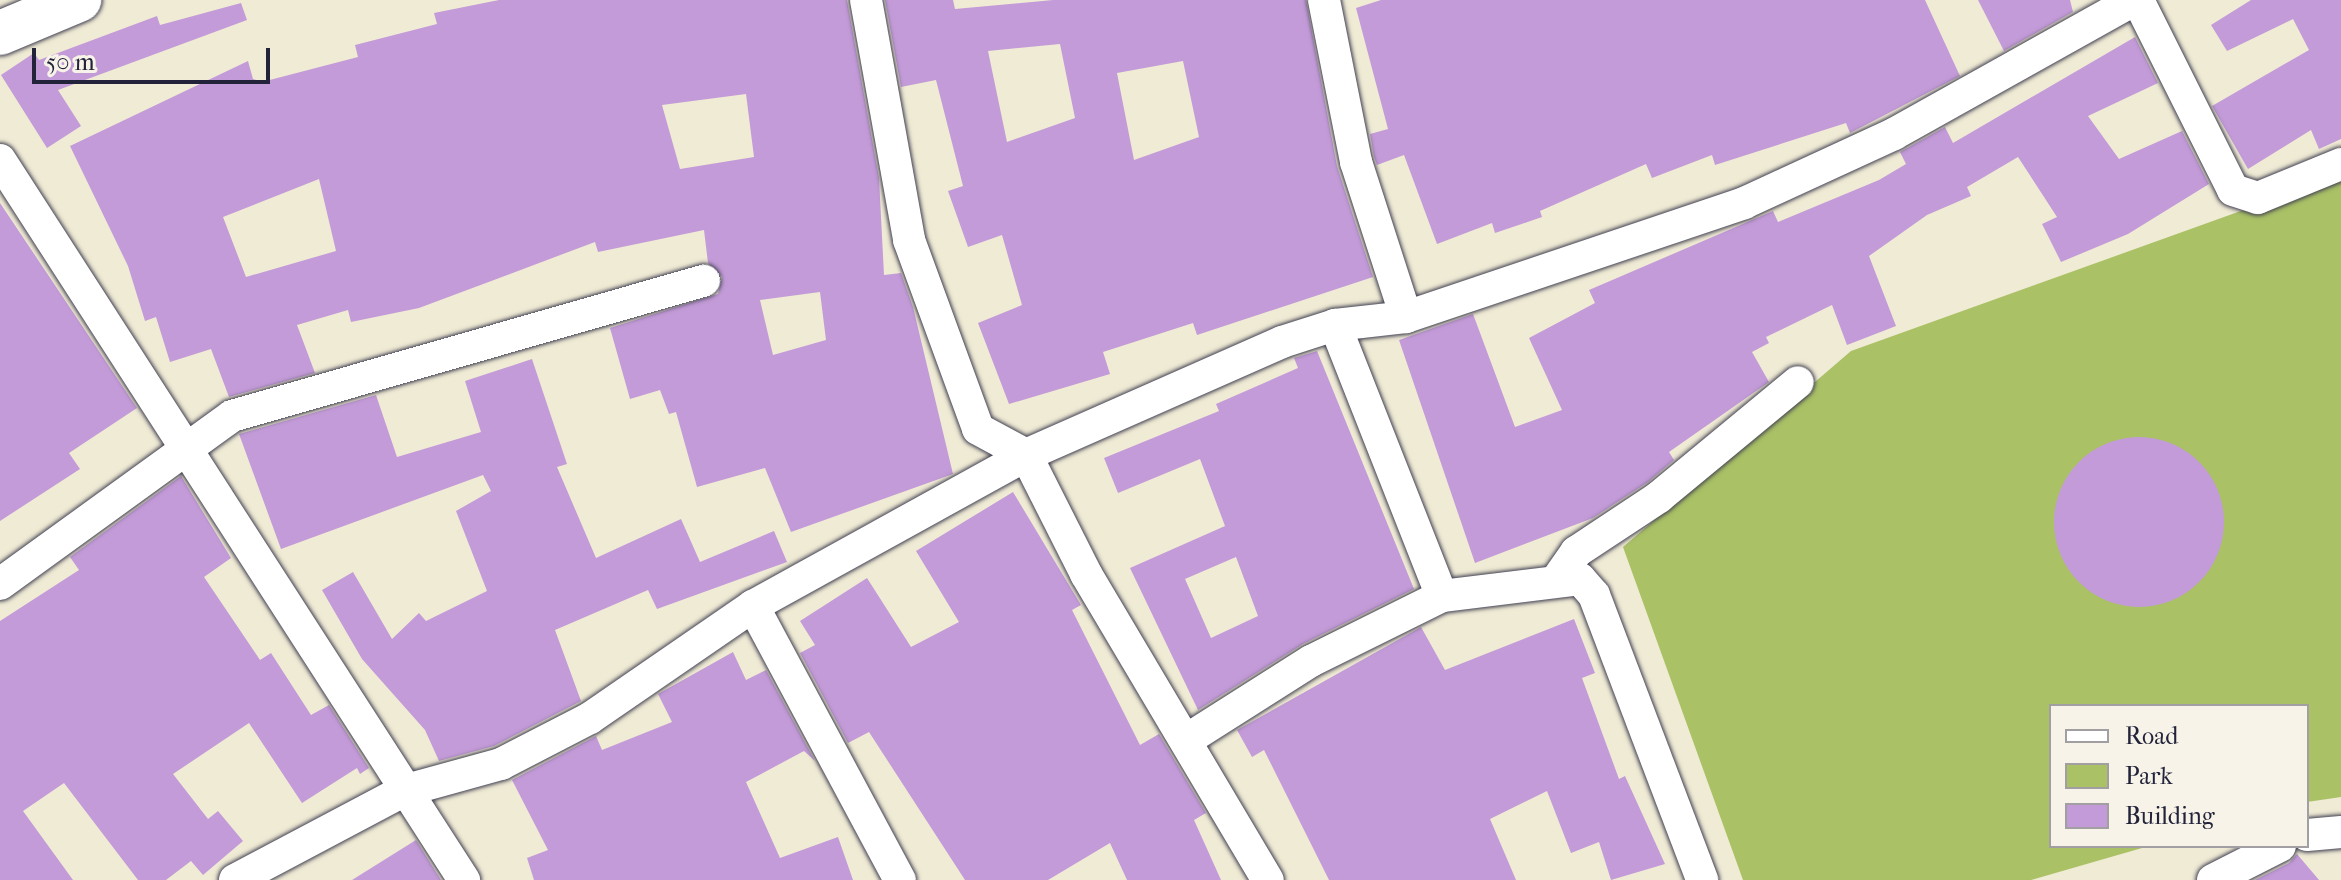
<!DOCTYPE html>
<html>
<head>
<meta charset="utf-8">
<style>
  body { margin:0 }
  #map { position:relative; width:2341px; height:880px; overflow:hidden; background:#f0ebd5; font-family:"IM FELL French Canon",serif }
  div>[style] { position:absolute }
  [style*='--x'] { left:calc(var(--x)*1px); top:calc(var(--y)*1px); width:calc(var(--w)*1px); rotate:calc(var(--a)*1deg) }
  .green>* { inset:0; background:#aac166 }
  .building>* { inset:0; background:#c39bd8 }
  .round { border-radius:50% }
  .roads { filter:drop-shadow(0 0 2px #414052) drop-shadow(0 0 2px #414052) }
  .street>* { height:32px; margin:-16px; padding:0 16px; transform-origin:16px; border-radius:16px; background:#fff }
  .secondary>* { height:44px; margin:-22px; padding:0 22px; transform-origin:22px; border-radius:22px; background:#fff }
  span { translate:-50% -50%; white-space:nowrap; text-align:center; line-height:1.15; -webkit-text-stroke:6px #f7f3e8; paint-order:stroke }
  .legend { position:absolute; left:2049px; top:704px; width:260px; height:144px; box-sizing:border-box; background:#f7f3e8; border:2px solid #a29fa3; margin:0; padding:10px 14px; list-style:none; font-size:24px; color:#22223b }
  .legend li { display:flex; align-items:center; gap:16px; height:40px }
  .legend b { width:40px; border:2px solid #a29fa3 }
  .scale { position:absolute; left:32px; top:48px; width:238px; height:36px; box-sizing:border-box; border:4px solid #22223b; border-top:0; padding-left:10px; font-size:24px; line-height:28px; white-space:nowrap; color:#22223b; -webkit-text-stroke:6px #f7f3e8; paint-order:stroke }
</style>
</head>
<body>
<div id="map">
  <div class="green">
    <div style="clip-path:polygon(2341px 175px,2341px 797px,2307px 802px,2307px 706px,2051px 706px,2051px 846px,2149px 846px,2031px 880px,1743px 880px,1623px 547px,1851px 351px)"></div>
  </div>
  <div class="building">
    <div style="clip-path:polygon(evenodd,499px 0,847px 0,879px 178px,884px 275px,901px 273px,913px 307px,953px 474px,791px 532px,765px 468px,697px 487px,676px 412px,669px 414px,660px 390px,630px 399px,610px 328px,718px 294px,722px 277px,708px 263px,704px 230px,598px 252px,595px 242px,419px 308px,351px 322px,348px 310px,297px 325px,315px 373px,229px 397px,211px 349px,170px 362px,156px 317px,145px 321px,128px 266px,70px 146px,248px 61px,253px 79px,262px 82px,358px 57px,355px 45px,437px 24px,434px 13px,499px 0,746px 94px,754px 157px,680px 169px,662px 105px,746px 94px,499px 0,319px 179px,336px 251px,246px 277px,223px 217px,319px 179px,499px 0,820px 292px,826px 340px,773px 355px,760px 300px,820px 292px)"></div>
    <div style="clip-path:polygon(evenodd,885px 0,953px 0,955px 9px,1053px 0,1306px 0,1337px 166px,1373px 277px,1197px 335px,1193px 323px,1103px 352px,1110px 374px,1009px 404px,978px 323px,1022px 305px,1002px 235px,968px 247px,948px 191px,963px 186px,936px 80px,901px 87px,885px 0,1060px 44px,1075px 118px,1007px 142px,988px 51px,1060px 44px,885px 0,1183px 61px,1199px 137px,1134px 160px,1117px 73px,1183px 61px)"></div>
    <div style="clip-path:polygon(1381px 0,1925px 0,1960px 76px,1850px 133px,1846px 123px,1715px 165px,1712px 155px,1652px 178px,1646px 164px,1540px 211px,1542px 217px,1495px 233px,1492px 223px,1437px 244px,1404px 155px,1377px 165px,1374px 157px,1370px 134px,1388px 129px,1356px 8px)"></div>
    <div style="clip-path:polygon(1978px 0,2070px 0,2073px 12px,2004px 51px)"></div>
    <div style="clip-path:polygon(2251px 0,2341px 0,2341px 139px,2319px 149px,2311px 130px,2248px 169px,2212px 106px,2309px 50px,2293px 19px,2227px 51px,2211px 25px)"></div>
    <div style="clip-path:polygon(241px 3px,247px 20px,58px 90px,81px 126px,47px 148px,1px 75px,34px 53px,39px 60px,157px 16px,160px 25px)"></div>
    <div style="clip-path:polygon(2135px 37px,2158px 83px,2088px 116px,2119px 159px,2182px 131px,2209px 184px,2128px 234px,2061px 262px,2042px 224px,2057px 217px,2018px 157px,1967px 187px,1971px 196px,1927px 215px,1869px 256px,1896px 326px,1847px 345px,1832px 305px,1766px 337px,1769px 343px,1752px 352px,1769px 382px,1669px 452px,1674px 460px,1648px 482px,1593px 518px,1475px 563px,1399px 340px,1473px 314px,1515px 427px,1562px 410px,1529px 338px,1595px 303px,1589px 290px,1773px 211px,1778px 222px,1879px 180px,1906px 164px,1900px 152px,1945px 127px,1953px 143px)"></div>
    <div style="clip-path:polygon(0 203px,137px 408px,69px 453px,80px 469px,0 521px)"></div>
    <div style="clip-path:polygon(evenodd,1317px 351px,1414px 589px,1303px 644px,1198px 710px,1130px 568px,1225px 526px,1200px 459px,1118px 493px,1104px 458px,1219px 411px,1216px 404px,1298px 368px,1294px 358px,1317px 351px,1236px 557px,1258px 616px,1211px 638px,1185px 579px,1236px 557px)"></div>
    <div style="clip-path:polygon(532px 359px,567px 464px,557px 467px,596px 558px,681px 519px,700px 562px,774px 531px,787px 562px,657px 609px,648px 590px,555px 630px,581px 701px,494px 746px,439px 761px,425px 730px,362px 659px,322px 590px,353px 572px,392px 639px,419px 613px,426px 621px,487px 591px,456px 511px,491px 491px,483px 475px,281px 549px,239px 434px,376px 395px,397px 457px,481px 432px,465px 381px)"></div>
    <div class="round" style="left:2054px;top:437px;width:170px;height:170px"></div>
    <div style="clip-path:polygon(181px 476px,231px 558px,204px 577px,260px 660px,271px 653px,311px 715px,329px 705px,369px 768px,360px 774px,357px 768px,302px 803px,249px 723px,173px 774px,208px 819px,218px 811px,243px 841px,203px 875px,191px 861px,166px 880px,138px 880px,64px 783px,23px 811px,73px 880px,0 880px,0 621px,79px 570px,70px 557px)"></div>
    <div style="clip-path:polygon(1013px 492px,1081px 605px,1072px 610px,1140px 745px,1159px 734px,1206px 813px,1194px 820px,1221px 880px,1127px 880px,1110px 843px,1048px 880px,965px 880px,869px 732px,848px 743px,800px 653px,815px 645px,800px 621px,867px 578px,911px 647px,959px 622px,916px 551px)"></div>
    <div style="clip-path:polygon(1574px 619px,1595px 673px,1582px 678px,1619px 779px,1625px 776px,1665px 864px,1611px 880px,1599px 842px,1571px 853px,1547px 791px,1490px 819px,1516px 880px,1329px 880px,1264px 750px,1252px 757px,1237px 730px,1421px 627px,1445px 670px)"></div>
    <div style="clip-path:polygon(733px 652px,746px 680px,766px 670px,815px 761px,804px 751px,746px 782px,780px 858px,838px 837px,853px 880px,534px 880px,527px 858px,548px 850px,512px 780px,596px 736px,602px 750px,672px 722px,658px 694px)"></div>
    <div style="clip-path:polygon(416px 840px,441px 880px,352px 880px)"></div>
    <div style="clip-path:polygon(2297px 854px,2319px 880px,2255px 880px,2289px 863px)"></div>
  </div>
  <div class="roads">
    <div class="street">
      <div style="--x:866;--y:0;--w:244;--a:79.8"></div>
      <div style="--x:909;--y:240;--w:201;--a:69.9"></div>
      <div style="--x:978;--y:429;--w:55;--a:28.4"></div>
      <div style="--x:1026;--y:455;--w:133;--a:63.2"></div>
      <div style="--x:1086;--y:574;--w:356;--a:59.3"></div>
      <div style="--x:1324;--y:0;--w:165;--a:78.8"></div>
      <div style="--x:1356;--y:162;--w:163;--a:72.1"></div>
      <div style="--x:2138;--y:0;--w:212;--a:63.4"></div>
      <div style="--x:2233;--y:190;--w:26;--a:18"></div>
      <div style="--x:2258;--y:198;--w:90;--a:-22.3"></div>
      <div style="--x:0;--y:160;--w:857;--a:57.2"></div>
      <div style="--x:1335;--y:325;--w:291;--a:68.5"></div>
      <div style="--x:1558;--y:578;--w:32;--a:-55"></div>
      <div style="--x:1576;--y:552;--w:100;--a:-33.5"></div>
      <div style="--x:1659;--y:497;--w:180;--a:-39.6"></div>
      <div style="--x:0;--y:584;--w:286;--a:-35.9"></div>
      <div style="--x:232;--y:416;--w:491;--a:-16"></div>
      <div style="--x:753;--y:606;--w:311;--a:61.8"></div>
      <div style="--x:1188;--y:739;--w:146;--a:-32.4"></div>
      <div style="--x:1311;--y:661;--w:146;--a:-26.4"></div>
      <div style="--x:1442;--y:596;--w:139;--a:-7"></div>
      <div style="--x:1580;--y:579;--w:21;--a:49"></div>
      <div style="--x:1594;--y:595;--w:305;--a:69.2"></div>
      <div style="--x:2307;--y:835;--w:34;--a:-5"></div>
      <div style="--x:235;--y:880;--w:190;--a:-27.9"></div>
      <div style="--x:403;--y:791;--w:102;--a:-15.4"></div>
      <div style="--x:501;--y:764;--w:100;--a:-27.3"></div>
      <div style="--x:590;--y:718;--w:198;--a:-34.5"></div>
      <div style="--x:753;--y:606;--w:312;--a:-28.9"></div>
      <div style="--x:1026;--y:455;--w:280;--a:-23.8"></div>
      <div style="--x:1282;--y:342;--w:56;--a:-17.8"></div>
      <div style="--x:1335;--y:325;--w:71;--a:-6.4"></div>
      <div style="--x:1406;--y:317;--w:357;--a:-18.6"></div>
      <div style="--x:1744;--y:203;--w:165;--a:-24.7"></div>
      <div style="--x:1894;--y:134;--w:275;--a:-29.2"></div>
      <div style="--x:2213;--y:880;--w:75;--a:-26.9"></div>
    </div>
    <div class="secondary">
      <div style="--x:0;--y:33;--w:86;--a:-22.7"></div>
    </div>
  </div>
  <ul class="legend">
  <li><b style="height:10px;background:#fff"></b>Road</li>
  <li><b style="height:22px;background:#aac166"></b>Park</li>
  <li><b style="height:22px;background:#c39bd8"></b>Building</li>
  </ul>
  <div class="scale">50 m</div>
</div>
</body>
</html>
